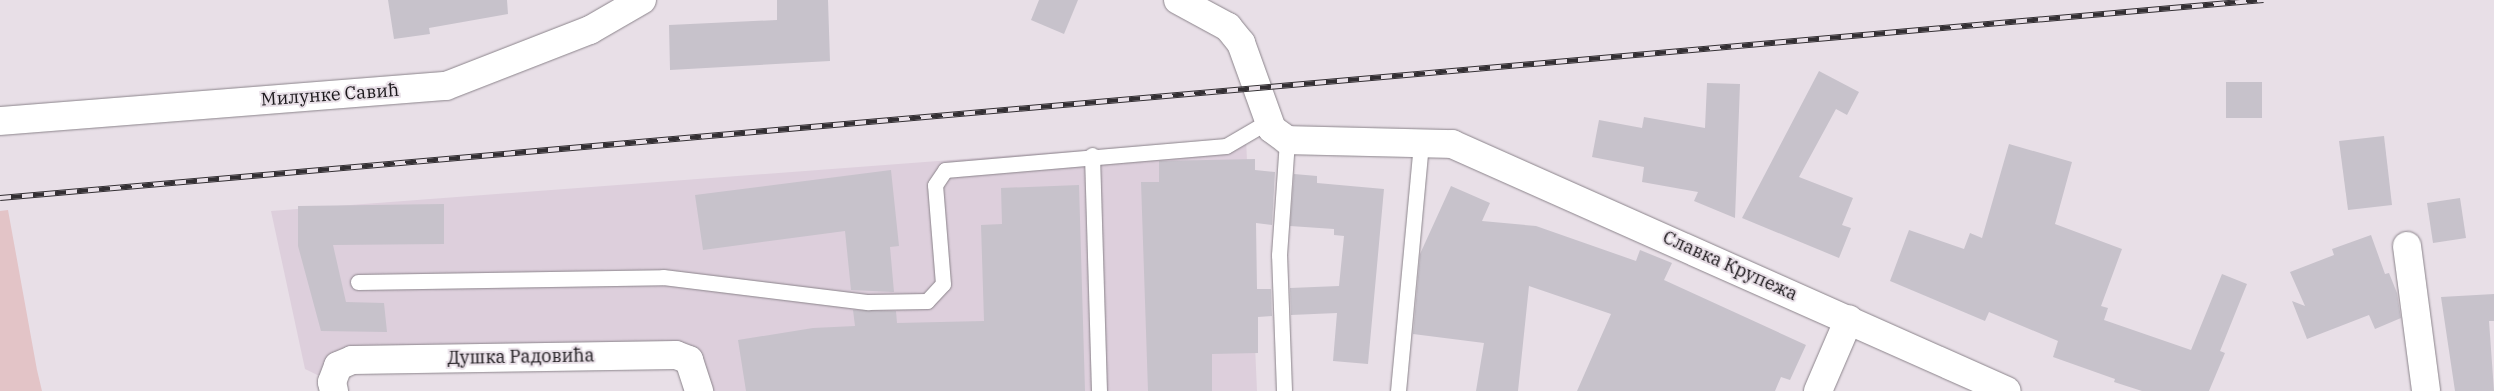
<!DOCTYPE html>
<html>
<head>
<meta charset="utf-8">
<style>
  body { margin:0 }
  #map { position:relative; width:2494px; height:391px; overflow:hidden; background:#e8dfe7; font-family:"IBM Plex Serif",serif }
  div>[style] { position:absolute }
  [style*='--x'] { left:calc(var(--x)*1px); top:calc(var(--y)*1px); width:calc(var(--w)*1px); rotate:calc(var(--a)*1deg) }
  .built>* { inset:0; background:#ddcfdc }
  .green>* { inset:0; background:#e3c4c7 }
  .building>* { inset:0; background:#c7c2cb }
  .roads { filter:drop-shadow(0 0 1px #8b848b) drop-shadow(0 0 1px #8b848b) }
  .lane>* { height:15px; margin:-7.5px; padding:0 7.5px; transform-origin:7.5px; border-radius:7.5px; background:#fff }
  .street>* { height:28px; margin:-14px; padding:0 14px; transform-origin:14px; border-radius:14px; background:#fff }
  .rail>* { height:5.5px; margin-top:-2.75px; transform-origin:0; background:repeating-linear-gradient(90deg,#e8dfe7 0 11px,#332f33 0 22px); box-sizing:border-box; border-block:1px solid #332f33 }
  span { translate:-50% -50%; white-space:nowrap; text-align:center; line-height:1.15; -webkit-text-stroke:4px #e8dfe7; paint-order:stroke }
  .street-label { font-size:18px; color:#1a171a }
</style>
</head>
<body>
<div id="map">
  <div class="built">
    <div style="clip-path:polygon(1246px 138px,1257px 391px,683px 391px,676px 355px,352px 360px,332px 382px,305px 369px,271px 211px)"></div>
  </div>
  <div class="green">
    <div style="clip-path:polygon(8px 210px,37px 370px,42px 391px,0 391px,0 211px)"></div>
  </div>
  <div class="building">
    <div style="clip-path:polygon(388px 0,507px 0,508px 14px,429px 28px,430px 34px,394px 39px)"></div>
    <div style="clip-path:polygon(777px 0,828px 0,830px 61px,670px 70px,669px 25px,777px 20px)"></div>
    <div style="clip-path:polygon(1039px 0,1078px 0,1064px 34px,1031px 20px)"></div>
    <div style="clip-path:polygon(1819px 71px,1859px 92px,1847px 115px,1836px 109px,1799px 177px,1853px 198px,1842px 225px,1851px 228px,1839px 258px,1742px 218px)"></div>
    <div style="clip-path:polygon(2226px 82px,2262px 82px,2262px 118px,2226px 118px)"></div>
    <div style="clip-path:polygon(1707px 83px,1740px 84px,1735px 218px,1694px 201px,1698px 192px,1642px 182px,1644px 167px,1592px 157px,1599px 120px,1642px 128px,1644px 117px,1705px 128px)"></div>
    <div style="clip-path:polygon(2384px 136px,2392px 205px,2348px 210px,2339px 141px)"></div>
    <div style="clip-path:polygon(2009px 144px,2072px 162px,2055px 224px,2122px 249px,2101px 306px,2108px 308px,2104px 320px,2191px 350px,2222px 274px,2247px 284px,2220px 351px,2225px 353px,2209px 391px,2142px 391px,2114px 382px,2115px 379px,2053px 357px,2058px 341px,1989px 312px,1985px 321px,1890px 281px,1909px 230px,1964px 249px,1970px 233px,1982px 238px)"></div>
    <div style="clip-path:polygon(1255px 159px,1255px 170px,1275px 172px,1272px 225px,1256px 223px,1257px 289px,1271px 289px,1272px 316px,1258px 317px,1258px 353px,1212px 354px,1212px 391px,1148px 391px,1141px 182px,1159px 182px,1159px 161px)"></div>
    <div style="clip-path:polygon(891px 170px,899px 246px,890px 247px,894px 292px,851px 290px,845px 231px,703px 250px,695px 195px)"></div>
    <div style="clip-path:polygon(1294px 174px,1317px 176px,1317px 183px,1384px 189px,1368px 364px,1333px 361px,1337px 313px,1291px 315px,1290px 288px,1339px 286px,1344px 236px,1334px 235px,1334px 229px,1290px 226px)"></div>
    <div style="clip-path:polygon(1079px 185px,1085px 391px,746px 391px,738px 340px,813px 328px,855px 326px,853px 310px,896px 311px,897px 323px,984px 321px,981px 225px,1002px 224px,1001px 188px)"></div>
    <div style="clip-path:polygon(1451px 186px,1490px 203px,1482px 221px,1536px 226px,1636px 261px,1640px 250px,1672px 263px,1664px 280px,1806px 345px,1790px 380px,1781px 377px,1775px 391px,1577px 391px,1611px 314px,1529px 286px,1518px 391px,1476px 391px,1484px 343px,1413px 334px,1420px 254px)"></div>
    <div style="clip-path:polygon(2460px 198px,2466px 238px,2433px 243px,2427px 203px)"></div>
    <div style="clip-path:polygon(444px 204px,444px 244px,333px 245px,346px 302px,384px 303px,387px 332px,321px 331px,298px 246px,298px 206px)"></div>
    <div style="clip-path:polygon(2371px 235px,2385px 274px,2389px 273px,2397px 293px,2401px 318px,2375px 329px,2369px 315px,2307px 339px,2292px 301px,2305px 306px,2290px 272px,2334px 255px,2332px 249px)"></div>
    <div style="clip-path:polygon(2494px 294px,2494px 321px,2489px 321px,2494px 391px,2455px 391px,2441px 297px)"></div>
  </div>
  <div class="roads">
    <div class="lane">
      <div style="--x:1092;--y:155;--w:236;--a:88.3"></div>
      <div style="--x:358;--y:282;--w:305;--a:-0.9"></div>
      <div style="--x:663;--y:277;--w:207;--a:7"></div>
      <div style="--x:868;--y:302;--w:59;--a:-1"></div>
      <div style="--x:927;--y:301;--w:23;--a:-47"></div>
      <div style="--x:943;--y:284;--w:99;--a:-94.6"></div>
      <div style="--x:935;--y:185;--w:18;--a:-56"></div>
      <div style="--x:945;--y:170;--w:282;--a:-4.9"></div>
      <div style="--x:1226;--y:146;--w:50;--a:-30.2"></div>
      <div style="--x:1284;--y:390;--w:135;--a:-92.1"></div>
      <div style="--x:1279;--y:255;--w:115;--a:-86"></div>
      <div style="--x:1398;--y:391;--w:249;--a:-84.7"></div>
    </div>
    <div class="street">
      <div style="--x:1178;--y:0;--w:57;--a:28.4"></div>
      <div style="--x:1228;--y:27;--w:21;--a:51"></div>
      <div style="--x:1241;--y:43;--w:91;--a:70.2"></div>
      <div style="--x:1272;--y:129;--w:19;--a:36"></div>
      <div style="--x:1287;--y:140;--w:165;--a:1.4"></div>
      <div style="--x:1452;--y:144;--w:607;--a:23.99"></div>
      <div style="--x:0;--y:121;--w:447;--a:-4.5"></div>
      <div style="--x:446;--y:86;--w:155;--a:-21.3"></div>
      <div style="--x:590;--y:30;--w:60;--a:-30"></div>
      <div style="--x:2407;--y:246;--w:146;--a:82.5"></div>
      <div style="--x:334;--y:391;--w:9;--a:-103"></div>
      <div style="--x:332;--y:382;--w:17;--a:-69"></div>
      <div style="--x:338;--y:366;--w:15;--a:-23"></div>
      <div style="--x:352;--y:360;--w:324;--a:-0.9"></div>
      <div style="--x:676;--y:355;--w:14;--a:21"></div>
      <div style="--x:689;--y:360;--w:33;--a:72"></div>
      <div style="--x:1818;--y:391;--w:78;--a:-66.7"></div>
    </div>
  </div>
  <div class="rail">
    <div style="--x:0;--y:198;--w:2272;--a:-5"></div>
  </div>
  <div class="street-label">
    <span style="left:330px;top:95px;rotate:-4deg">Милунке Савић</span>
    <span style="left:1730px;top:266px;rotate:24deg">Славка Крупежа</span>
    <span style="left:521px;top:357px;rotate:-1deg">Душка Радовића</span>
  </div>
</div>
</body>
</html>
